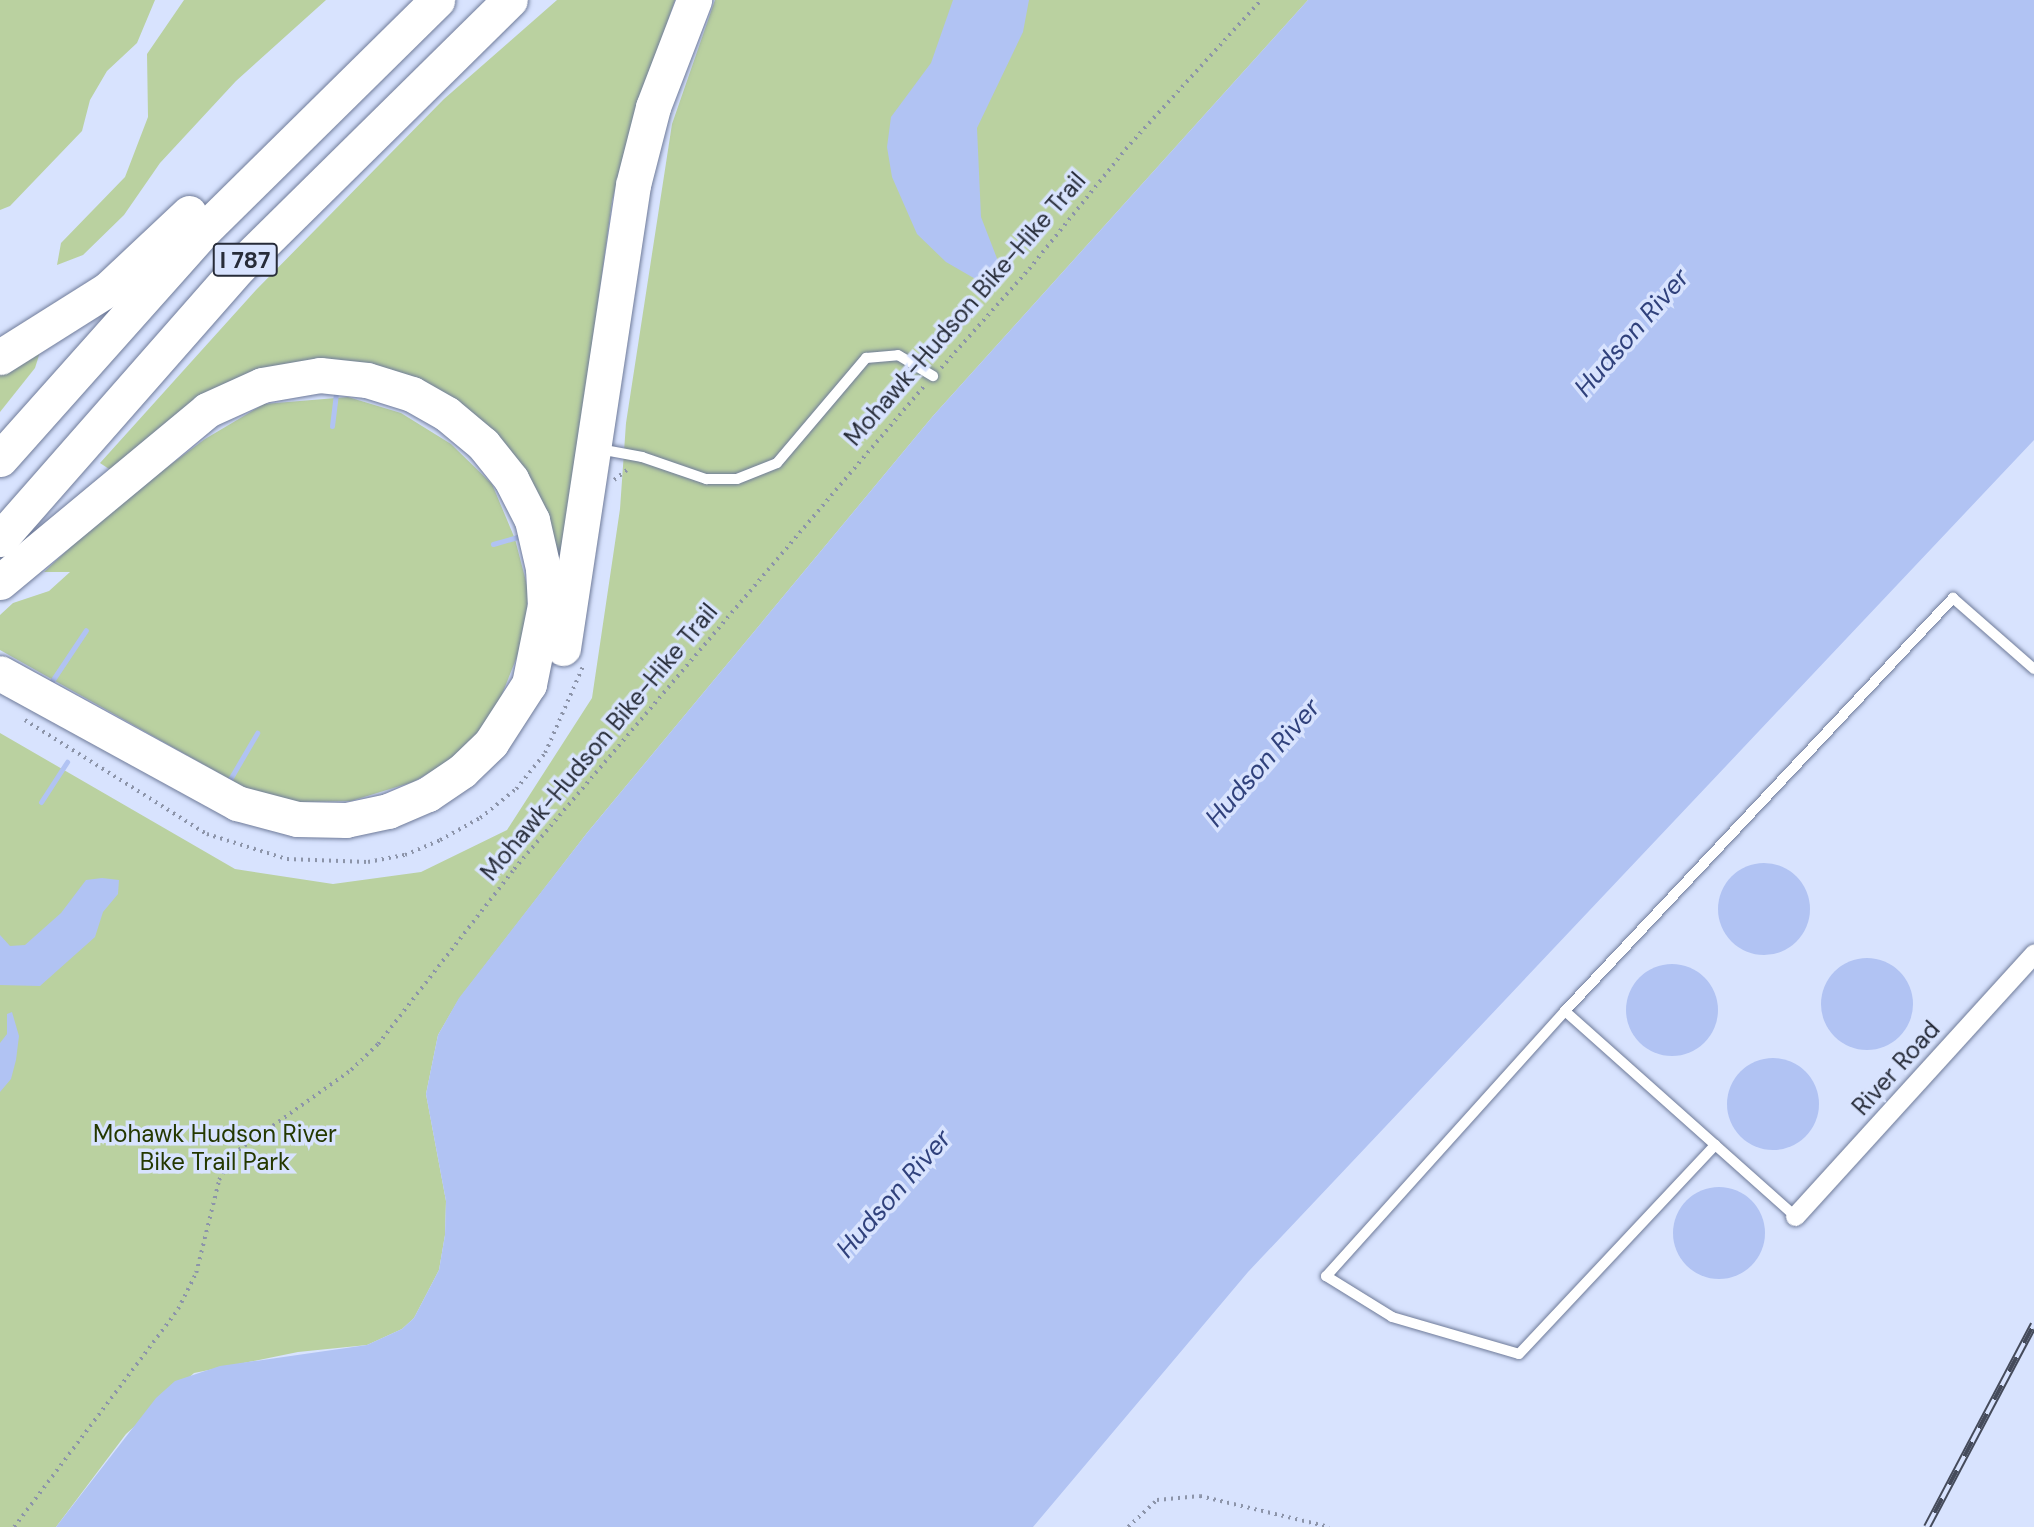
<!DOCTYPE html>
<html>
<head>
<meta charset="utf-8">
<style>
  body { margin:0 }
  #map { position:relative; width:2034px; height:1527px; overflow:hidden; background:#d8e3fe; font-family:"DM Sans",sans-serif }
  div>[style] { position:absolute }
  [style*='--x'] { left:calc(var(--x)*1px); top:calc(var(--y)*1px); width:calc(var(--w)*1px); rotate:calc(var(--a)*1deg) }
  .green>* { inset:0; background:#bad1a0 }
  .water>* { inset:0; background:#b1c3f3 }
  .round { border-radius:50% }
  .stream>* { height:5px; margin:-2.5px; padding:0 2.5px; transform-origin:2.5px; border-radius:2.5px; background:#b1c3f3 }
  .path>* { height:3.5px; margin-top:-1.75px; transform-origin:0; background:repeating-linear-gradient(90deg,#8c94a9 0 2px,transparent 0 7px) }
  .roads { filter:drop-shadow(0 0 2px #6f7b99) drop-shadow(0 0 2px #6f7b99) }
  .service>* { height:10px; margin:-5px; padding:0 5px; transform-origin:5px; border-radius:5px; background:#fff }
  .minor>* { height:19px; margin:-9.5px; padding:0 9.5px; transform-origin:9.5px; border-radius:9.5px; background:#fff }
  .motorway>* { height:35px; margin:-17.5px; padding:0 17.5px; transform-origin:17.5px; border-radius:17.5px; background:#fff }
  .rail>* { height:8px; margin-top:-4px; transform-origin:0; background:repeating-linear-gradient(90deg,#d8e3fe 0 16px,#454b5b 0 32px); box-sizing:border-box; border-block:2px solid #454b5b }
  span { translate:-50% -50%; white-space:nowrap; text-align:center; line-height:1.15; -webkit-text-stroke:7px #d8e3fe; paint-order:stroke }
  .shield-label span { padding:2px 5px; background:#d8e3fe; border:2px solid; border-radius:5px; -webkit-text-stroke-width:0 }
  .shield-label { font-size:23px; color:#272c39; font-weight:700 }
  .street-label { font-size:24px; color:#272c39 }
  .park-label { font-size:24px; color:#243800 }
  .water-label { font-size:26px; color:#30417c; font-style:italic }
</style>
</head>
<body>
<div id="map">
  <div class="green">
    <div style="clip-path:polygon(0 0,155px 0,137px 43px,107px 71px,90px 100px,82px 131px,10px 206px,0 210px)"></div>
    <div style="clip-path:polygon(184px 0,326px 0,236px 81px,160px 163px,124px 215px,83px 255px,57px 265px,61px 243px,125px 177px,148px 117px,147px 54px)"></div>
    <div style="clip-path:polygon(557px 0,675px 0,630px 130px,612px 201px,561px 571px,520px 467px,323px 363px,112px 471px,100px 463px,256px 290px,444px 99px)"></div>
    <div style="clip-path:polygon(715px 0,1308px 0,933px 416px,587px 833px,459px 999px,438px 1035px,426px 1094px,446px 1201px,445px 1235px,439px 1270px,414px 1318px,402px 1329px,367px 1345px,298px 1352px,194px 1373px,126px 1434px,56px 1527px,0 1527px,0 733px,235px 869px,333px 884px,421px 872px,507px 830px,592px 698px,620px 509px,626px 423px,672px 124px)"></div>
    <div style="clip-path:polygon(40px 352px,35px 368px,0 412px,0 371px)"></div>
    <div style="clip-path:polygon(348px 397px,401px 413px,451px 444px,492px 484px,515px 539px,529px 593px,522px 644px,497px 707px,461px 755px,413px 782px,351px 801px,295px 802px,249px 790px,0 650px,0 615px,13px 603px,49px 591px,70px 572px,44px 572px,116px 505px,205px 439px,264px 404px)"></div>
  </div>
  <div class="water">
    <div style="clip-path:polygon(953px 0,1029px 0,1023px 32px,977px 128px,981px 217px,1003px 274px,991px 288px,946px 262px,917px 234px,892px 177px,887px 147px,891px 117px,931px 63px)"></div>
    <div style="clip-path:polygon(1308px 0,2034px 0,2034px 440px,1248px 1272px,1033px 1527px,56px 1527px,156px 1398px,175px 1381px,220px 1366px,367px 1345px,402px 1329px,414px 1318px,439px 1270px,445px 1235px,446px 1201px,426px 1094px,438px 1035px,459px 998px,587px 833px,933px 416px)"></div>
    <div class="round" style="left:1718px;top:863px;width:92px;height:92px"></div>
    <div style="clip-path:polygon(102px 878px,119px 880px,118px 894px,103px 912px,95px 937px,40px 986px,0 985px,0 935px,10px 946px,25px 945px,61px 913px,86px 880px)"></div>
    <div class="round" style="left:1821px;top:958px;width:92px;height:92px"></div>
    <div class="round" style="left:1626px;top:964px;width:92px;height:92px"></div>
    <div style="clip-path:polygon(12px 1012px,19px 1036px,16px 1060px,11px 1079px,0 1092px,0 1043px,7px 1034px,7px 1014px)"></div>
    <div class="round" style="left:1727px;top:1058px;width:92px;height:92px"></div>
    <div class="round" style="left:1673px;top:1187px;width:92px;height:92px"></div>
  </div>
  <div class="stream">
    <div style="--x:332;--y:426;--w:34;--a:-83"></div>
    <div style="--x:493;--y:544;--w:29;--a:-16"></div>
    <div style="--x:52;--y:681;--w:61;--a:-56.3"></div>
    <div style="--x:229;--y:781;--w:56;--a:-59.7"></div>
    <div style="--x:41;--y:802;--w:48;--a:-57"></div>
  </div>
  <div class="path">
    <div style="--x:941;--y:368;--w:132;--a:-48.4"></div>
    <div style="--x:1029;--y:269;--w:161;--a:-51.1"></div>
    <div style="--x:1130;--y:144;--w:195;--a:-47.7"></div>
    <div style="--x:614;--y:480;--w:16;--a:-38"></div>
    <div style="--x:25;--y:720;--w:215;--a:32.1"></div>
    <div style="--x:207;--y:834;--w:84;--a:17.4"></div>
    <div style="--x:287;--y:859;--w:81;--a:2.1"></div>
    <div style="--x:368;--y:862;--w:38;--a:-11"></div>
    <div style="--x:405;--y:855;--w:38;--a:-23"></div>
    <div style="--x:440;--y:840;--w:46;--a:-28.8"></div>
    <div style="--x:480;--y:818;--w:46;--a:-38.9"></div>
    <div style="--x:516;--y:789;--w:46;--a:-51.1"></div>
    <div style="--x:545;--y:753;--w:95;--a:-66.4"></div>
    <div style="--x:14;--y:1527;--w:273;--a:-53"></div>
    <div style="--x:178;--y:1309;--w:40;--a:-63.4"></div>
    <div style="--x:196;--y:1273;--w:96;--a:-76.1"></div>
    <div style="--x:219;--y:1180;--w:30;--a:-62"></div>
    <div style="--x:233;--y:1154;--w:145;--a:-35.4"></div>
    <div style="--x:351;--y:1070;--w:37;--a:-44"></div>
    <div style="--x:378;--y:1044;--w:222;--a:-52.1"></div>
    <div style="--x:514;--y:869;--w:634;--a:-49.67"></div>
    <div style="--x:1128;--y:1527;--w:40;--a:-43"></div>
    <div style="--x:1157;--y:1500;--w:43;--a:-5.3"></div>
    <div style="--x:1200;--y:1496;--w:133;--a:13.5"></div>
  </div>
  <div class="roads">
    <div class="service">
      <div style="--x:599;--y:449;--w:44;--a:10.5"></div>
      <div style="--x:642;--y:457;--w:68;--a:19"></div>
      <div style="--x:706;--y:479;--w:31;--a:0"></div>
      <div style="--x:737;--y:479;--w:43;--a:-21.8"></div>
      <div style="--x:777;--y:463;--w:138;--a:-49.7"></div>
      <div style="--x:866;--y:358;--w:32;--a:-5"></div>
      <div style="--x:898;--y:355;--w:41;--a:31"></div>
      <div style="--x:1565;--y:1011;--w:357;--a:132"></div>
      <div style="--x:1326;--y:1276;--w:78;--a:31.8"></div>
      <div style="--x:1392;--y:1317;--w:132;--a:16.2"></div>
      <div style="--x:1519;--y:1354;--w:287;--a:-46.8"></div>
      <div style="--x:1795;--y:1216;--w:308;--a:-138.3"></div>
      <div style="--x:1565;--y:1011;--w:567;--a:-46.79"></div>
      <div style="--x:1953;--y:598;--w:108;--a:41.2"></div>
    </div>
    <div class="minor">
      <div style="--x:1795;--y:1216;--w:355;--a:-47.7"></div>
    </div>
    <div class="motorway">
      <div style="--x:0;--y:357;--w:128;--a:-32.2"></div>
      <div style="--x:108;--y:289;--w:111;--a:-43.2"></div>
      <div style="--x:0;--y:459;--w:305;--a:-48.3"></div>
      <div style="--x:203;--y:231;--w:329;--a:-44.6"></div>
      <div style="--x:0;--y:539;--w:363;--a:-48.7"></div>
      <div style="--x:240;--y:266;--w:379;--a:-44.6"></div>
      <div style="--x:0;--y:582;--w:269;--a:-39.7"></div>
      <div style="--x:207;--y:410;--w:60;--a:-24.4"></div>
      <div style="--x:262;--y:385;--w:59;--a:-9.8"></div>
      <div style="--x:320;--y:375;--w:47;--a:6.1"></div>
      <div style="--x:367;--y:380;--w:47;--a:17.3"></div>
      <div style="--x:412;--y:394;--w:40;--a:29.7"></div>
      <div style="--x:447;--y:414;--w:47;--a:39.8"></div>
      <div style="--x:483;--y:444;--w:45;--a:51.3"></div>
      <div style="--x:511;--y:479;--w:46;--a:62.9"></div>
      <div style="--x:532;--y:520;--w:49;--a:77.1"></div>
      <div style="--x:543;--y:568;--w:37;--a:87"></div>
      <div style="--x:545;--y:605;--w:81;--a:101.4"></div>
      <div style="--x:529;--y:684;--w:70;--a:122.8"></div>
      <div style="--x:491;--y:743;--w:40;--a:136"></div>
      <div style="--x:462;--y:771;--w:41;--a:145.9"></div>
      <div style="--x:428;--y:794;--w:43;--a:157"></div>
      <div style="--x:388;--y:811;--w:43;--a:167.9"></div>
      <div style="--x:346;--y:820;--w:49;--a:-178.8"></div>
      <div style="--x:297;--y:819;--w:62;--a:-165.1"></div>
      <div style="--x:237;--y:803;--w:270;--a:-151.3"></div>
      <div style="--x:563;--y:648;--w:468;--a:-81.4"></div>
      <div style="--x:633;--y:185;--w:81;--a:-75.6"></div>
      <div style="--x:653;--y:107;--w:115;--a:-69"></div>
    </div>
  </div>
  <div class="rail">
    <div style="--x:1927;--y:1527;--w:229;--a:-62.2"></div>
  </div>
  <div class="shield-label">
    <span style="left:245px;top:260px">I 787</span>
  </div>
  <div class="street-label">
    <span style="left:965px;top:309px;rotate:-49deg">Mohawk-Hudson Bike-Hike Trail</span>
    <span style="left:599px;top:742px;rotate:-50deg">Mohawk-Hudson Bike-Hike Trail</span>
    <span style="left:1896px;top:1068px;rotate:-48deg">River Road</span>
  </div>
  <div class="park-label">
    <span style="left:215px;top:1148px">Mohawk Hudson River<br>Bike Trail Park</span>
  </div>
  <div class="water-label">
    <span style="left:1632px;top:333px;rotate:-49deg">Hudson River</span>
    <span style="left:1263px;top:763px;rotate:-49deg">Hudson River</span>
    <span style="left:894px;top:1194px;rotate:-49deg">Hudson River</span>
  </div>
</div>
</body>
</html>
